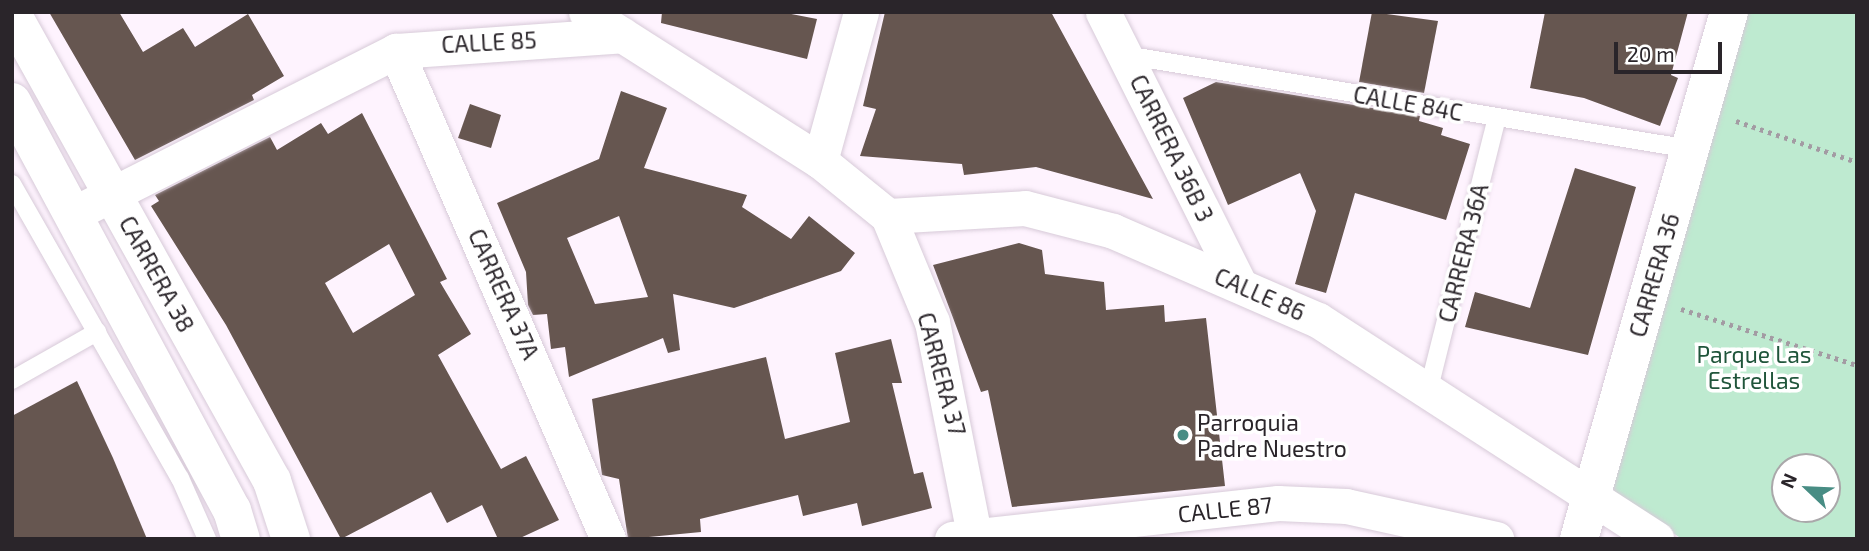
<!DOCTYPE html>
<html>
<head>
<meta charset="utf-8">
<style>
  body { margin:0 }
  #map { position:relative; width:1869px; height:551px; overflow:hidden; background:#fef3fe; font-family:"Exo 2",sans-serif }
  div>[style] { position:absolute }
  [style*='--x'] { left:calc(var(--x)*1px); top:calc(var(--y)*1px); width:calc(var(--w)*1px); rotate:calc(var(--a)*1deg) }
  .green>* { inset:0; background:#beead0 }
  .building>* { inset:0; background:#665650 }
  .path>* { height:4.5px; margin-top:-2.25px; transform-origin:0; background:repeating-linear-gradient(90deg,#a39ba3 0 3.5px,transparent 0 8.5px) }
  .roads { filter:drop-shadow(0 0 2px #d7cad8) drop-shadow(0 0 2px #d7cad8) }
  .lane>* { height:18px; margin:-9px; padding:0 9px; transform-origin:9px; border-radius:9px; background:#fff }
  .street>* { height:35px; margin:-17.5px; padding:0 17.5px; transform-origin:17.5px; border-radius:17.5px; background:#fff }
  .secondary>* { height:38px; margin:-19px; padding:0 19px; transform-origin:19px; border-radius:19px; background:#fff }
  .dots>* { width:19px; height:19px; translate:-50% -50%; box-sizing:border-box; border:4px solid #fff; border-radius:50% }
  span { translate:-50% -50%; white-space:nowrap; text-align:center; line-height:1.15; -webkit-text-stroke:7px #fff; paint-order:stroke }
  .street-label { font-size:23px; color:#2a252a }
  .park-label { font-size:23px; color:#20553b }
  .poi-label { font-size:23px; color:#2a252a }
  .left { translate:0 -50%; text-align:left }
  .frame { position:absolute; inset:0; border:14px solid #2a252a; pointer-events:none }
  .north { position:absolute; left:1771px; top:453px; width:70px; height:70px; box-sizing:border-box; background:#fff; border:2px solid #aaa8aa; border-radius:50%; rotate:293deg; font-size:19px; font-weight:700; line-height:28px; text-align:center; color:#2a252a }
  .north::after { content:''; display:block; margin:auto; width:24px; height:32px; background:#488d84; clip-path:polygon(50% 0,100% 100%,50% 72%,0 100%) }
  .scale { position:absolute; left:1614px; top:42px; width:108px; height:32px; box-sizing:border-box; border:4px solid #2a252a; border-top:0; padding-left:9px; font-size:21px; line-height:24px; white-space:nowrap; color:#2a252a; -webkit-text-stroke:5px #fff; paint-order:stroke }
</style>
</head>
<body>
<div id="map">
  <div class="green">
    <div style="clip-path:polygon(evenodd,1745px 12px,1857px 12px,1857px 539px,1682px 539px,1612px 492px,1745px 12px,1785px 467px,1827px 467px,1827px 509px,1785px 509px,1785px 467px)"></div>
  </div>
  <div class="building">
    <div style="clip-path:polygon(49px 12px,119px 12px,143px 52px,183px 28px,195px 47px,248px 14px,284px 76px,252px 95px,254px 100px,135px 160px)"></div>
    <div style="clip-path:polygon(662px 12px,781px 12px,817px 19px,807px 59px,661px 23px)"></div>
    <div style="clip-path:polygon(885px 12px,1051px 12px,1153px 199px,1036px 167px,964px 175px,962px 164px,860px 156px,876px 109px,863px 106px)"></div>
    <div style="clip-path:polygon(1372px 12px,1438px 21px,1424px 93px,1359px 82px)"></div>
    <div style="clip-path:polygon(1545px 12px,1688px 12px,1671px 75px,1678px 78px,1660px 126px,1584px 98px,1530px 88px)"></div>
    <div style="clip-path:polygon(1216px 82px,1420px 116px,1419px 121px,1443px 128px,1441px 135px,1470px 144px,1446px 220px,1355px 193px,1326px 293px,1295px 284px,1316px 211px,1300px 173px,1228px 205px,1183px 98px)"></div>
    <div style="clip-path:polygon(evenodd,621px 91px,667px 108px,644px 168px,747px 195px,742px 207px,791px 239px,809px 216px,855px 253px,841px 271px,734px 308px,673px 294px,680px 350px,668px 353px,663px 338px,569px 377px,565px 347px,551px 349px,547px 314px,533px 315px,528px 305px,526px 272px,497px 203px,599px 159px,621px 91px,619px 216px,648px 297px,595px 304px,567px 238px,619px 216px)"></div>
    <div style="clip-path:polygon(470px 104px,501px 115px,491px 148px,458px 138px)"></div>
    <div style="clip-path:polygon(evenodd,362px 113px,447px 279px,440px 282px,471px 334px,438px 355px,501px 469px,526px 456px,559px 520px,518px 539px,498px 539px,482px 505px,447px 523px,431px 492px,341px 539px,226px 325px,151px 206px,159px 201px,155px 195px,270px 137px,277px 150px,321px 123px,328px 134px,362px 113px,389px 244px,415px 295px,353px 333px,325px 283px,389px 244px)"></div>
    <div style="clip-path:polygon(1575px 168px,1636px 187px,1588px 355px,1465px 327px,1475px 292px,1530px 308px)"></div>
    <div style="clip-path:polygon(1019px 243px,1042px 250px,1045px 274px,1104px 282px,1106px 310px,1164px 305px,1165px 322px,1206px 318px,1225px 486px,1012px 507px,988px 390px,981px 392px,933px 265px)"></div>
    <div style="clip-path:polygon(891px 339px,902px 383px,892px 383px,914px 474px,923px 472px,932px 508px,862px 526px,857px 503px,803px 516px,798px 495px,700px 519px,701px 532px,628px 539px,619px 479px,602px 475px,592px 399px,766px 357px,785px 439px,850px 422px,835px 353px)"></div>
    <div style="clip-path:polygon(77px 381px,113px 458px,147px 539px,12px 539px,12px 416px)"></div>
  </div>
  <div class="path">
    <div style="--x:1736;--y:121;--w:128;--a:18.7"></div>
    <div style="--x:1681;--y:309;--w:185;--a:17.7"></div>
  </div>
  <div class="roads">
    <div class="lane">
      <div style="--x:1125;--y:55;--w:573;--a:9.45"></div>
      <div style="--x:12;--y:184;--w:339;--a:60.3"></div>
      <div style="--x:180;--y:478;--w:67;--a:66.1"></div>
      <div style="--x:12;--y:380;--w:98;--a:-29.5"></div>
      <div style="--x:1429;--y:388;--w:278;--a:-75.9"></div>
    </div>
    <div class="street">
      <div style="--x:586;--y:12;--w:277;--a:32.5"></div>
      <div style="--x:820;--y:161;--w:87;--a:39"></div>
      <div style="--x:888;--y:216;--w:115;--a:67.5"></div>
      <div style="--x:932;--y:322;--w:221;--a:78.8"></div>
      <div style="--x:1103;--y:12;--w:305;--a:63.4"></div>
      <div style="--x:396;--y:51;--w:532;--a:66.52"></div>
      <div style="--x:820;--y:161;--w:155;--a:-74.6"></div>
      <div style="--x:73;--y:214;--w:362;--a:-26.8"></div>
      <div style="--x:396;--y:51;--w:227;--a:-4"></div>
      <div style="--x:888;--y:216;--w:137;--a:-3.3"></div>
      <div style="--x:1025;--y:208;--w:91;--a:14.6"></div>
      <div style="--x:1113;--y:231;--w:223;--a:23.5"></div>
      <div style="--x:1318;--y:320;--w:403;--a:32.9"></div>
      <div style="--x:952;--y:539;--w:328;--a:-6.3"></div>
      <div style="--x:1278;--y:503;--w:68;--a:2.5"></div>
      <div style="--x:1346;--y:506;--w:154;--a:12.4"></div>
    </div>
    <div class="secondary">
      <div style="--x:12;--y:14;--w:534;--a:60.89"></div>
      <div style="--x:272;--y:481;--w:61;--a:71.9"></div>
      <div style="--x:12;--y:102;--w:464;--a:61.7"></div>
      <div style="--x:232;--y:510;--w:30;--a:73"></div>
      <div style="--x:1579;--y:539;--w:548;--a:-74.11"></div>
    </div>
  </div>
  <div class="dots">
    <div style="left:1183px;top:435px;background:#488d84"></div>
  </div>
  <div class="street-label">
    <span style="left:489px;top:42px;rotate:-3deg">CALLE 85</span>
    <span style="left:1408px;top:103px;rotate:10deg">CALLE 84C</span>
    <span style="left:1172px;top:148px;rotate:64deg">CARRERA 36B 3</span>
    <span style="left:1463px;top:253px;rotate:-76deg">CARRERA 36A</span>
    <span style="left:157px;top:274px;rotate:61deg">CARRERA 38</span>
    <span style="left:1654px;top:275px;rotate:-74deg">CARRERA 36</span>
    <span style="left:504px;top:294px;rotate:66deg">CARRERA 37A</span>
    <span style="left:1260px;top:294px;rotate:24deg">CALLE 86</span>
    <span style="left:942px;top:374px;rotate:75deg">CARRERA 37</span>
    <span style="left:1225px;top:509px;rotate:-6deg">CALLE 87</span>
  </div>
  <div class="park-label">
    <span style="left:1754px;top:367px">Parque Las<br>Estrellas</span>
  </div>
  <div class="poi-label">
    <span class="left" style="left:1197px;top:435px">Parroquia<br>Padre Nuestro</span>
  </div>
  <div class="frame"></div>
  <div class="north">N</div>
  <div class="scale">20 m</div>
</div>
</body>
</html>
